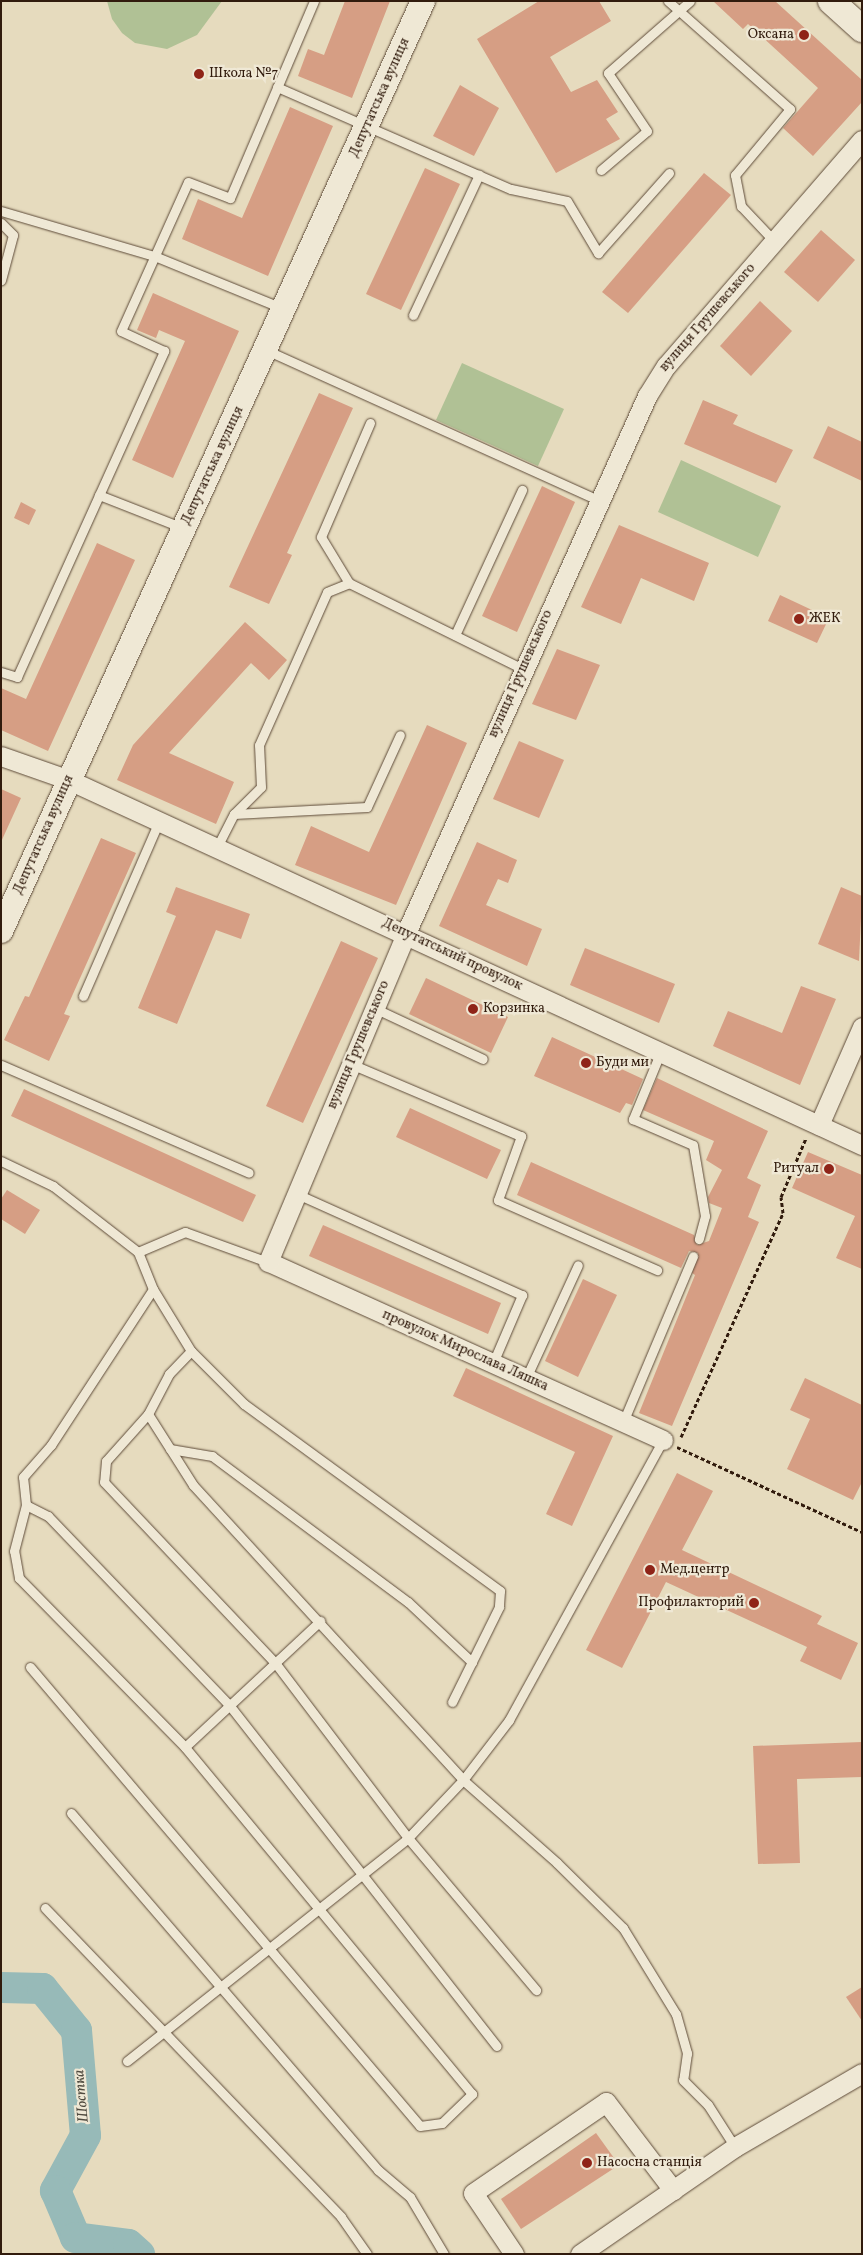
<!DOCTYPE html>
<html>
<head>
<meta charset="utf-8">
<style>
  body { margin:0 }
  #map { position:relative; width:863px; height:2255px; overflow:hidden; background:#e6dbbe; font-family:Vollkorn,serif }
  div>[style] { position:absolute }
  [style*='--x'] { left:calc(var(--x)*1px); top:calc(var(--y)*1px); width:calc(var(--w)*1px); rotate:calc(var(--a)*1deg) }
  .green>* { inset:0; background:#b0c195 }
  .river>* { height:31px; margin:-15.5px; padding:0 15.5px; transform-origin:15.5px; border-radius:15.5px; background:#97bab8 }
  .building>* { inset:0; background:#d69e84 }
  .path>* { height:3px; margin-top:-1.5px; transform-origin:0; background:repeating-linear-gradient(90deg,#311b0d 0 4px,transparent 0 6.5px) }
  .roads { filter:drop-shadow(0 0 1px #5e4b39) drop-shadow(0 0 1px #5e4b39) }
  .service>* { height:9px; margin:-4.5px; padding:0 4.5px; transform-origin:4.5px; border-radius:4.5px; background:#efe8d5 }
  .minor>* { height:19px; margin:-9.5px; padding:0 9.5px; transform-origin:9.5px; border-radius:9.5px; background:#efe8d5 }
  .tertiary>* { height:24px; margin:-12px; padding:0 12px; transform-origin:12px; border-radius:12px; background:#efe8d5 }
  .secondary>* { height:26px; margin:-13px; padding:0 13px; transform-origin:13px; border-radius:13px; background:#efe8d5 }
  .dots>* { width:14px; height:14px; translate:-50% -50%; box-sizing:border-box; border:2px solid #efe8d5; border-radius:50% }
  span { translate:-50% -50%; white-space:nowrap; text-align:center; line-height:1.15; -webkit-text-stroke:4.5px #efe8d5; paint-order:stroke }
  .poi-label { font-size:14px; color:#311b0d }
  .right { translate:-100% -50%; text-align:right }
  .left { translate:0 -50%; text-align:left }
  .street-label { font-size:14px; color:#311b0d }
  .water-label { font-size:15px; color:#504b40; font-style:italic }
  .frame { position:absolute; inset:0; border:2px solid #311b0d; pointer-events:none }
</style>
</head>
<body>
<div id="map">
  <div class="green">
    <div style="clip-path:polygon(107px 1px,222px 1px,197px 35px,167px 49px,135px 43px,122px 33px,112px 19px)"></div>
    <div style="clip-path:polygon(462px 363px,564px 409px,538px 466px,436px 420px)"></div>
    <div style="clip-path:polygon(681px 460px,781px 506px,758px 557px,658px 512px)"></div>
  </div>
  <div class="river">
    <div style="--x:1;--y:1987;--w:41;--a:1.4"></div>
    <div style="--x:42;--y:1988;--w:54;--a:51"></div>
    <div style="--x:76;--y:2030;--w:105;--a:85.1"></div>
    <div style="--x:85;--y:2135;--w:63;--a:118.6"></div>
    <div style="--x:55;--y:2190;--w:51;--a:66.9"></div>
    <div style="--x:75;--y:2237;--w:53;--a:7.5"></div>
    <div style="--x:128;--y:2244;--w:15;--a:42"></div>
  </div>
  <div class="building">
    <div style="clip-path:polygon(345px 1px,390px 1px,352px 98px,298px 76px,308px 49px,324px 55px)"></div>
    <div style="clip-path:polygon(539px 1px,599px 1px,611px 21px,550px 57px,571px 92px,597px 80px,618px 112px,606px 119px,620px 139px,556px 173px,477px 39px)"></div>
    <div style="clip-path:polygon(713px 1px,775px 1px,862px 80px,862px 102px,813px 156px,783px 128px,818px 88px,748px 24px,743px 29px)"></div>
    <div style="clip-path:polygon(460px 85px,499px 108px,474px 156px,433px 136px)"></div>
    <div style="clip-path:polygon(290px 107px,333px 126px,268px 276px,182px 239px,198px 199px,242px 218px)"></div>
    <div style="clip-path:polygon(425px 168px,460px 184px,401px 310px,366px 294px)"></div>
    <div style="clip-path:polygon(704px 173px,731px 195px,628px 313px,602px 292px)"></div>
    <div style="clip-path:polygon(821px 230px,855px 260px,818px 302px,784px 272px)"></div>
    <div style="clip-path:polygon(153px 293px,239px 331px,173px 478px,132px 460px,185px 341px,159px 330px,156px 338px,137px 330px)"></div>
    <div style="clip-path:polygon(760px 301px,792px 331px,751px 376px,720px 346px)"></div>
    <div style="clip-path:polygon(319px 393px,353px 408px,287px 553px,292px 555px,269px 604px,229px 587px)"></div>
    <div style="clip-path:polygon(703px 400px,738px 415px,733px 424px,793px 450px,776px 483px,684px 444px)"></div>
    <div style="clip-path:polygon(828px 426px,862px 442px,862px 481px,813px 458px)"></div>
    <div style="clip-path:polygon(542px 486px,575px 502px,517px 632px,482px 616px)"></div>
    <div style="clip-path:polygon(21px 502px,36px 510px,29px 525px,14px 518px)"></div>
    <div style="clip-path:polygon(619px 525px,709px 563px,694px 601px,641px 578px,621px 624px,581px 607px)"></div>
    <div style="clip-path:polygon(97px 543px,135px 560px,48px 751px,1px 730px,1px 688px,26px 699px)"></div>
    <div style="clip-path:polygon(780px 595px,829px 618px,817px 643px,768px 621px)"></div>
    <div style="clip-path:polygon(245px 622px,287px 660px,269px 680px,251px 663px,169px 753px,234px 782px,216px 824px,117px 780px,133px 745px)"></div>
    <div style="clip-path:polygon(557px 649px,600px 665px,576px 720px,532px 704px)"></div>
    <div style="clip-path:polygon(427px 725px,467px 743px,396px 905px,295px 865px,311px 826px,369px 852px)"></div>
    <div style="clip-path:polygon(519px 741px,564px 760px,539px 818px,493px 799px)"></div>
    <div style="clip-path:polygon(1px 789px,21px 798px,1px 842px)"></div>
    <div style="clip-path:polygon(101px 838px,136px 853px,64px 1014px,70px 1016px,49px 1061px,4px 1040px,25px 996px,29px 997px)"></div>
    <div style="clip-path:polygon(477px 842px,517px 860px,508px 883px,498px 879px,486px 905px,542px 929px,527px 966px,439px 926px)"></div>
    <div style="clip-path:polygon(176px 887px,250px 914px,241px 939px,216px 930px,177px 1024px,138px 1008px,176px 916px,166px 912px)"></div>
    <div style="clip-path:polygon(841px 887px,862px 896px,859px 961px,818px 944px)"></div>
    <div style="clip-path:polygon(341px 941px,378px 958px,303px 1123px,266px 1106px)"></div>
    <div style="clip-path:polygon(585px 948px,675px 984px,659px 1023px,570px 985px)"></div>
    <div style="clip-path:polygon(426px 978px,508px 1017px,491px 1053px,409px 1014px)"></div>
    <div style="clip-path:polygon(801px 986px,836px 999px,800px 1085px,713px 1046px,728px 1011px,782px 1033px)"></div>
    <div style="clip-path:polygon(552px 1037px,643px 1079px,632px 1105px,626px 1103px,620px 1113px,534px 1076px)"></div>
    <div style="clip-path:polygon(657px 1078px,768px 1131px,747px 1178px,761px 1185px,748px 1217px,759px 1222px,672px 1426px,639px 1413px,695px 1275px,692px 1273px,698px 1253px,689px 1251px,681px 1268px,517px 1195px,531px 1162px,694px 1235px,697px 1245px,709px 1241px,722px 1208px,709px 1203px,708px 1197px,722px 1170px,706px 1160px,714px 1141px,643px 1110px)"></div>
    <div style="clip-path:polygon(24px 1089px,256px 1195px,243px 1222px,11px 1116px)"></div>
    <div style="clip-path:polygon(410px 1108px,501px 1150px,487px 1179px,396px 1137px)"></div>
    <div style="clip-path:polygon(808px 1152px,862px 1175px,862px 1269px,836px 1258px,855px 1216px,792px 1188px)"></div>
    <div style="clip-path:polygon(7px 1190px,40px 1210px,25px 1234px,1px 1219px,1px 1199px)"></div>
    <div style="clip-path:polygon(323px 1225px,501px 1303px,488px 1334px,309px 1256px)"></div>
    <div style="clip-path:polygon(583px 1279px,617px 1295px,578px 1377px,545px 1361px)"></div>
    <div style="clip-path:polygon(466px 1368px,613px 1436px,572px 1526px,546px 1514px,575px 1452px,453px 1396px)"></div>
    <div style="clip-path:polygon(805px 1378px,862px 1405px,862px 1482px,853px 1500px,787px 1469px,810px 1419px,790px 1410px)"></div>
    <div style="clip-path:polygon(677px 1473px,713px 1491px,682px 1550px,822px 1616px,817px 1624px,858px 1643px,841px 1680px,800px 1661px,807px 1647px,666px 1582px,622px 1668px,586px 1650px)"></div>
    <div style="clip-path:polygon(862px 1742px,862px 1777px,797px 1779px,800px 1863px,758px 1864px,753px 1746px)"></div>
    <div style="clip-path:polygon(862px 1987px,862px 2021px,846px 1997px)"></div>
    <div style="clip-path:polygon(596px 2133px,619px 2165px,521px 2229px,501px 2199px)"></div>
  </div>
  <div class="path">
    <div style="--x:681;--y:1437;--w:246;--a:-65.5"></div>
    <div style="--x:783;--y:1213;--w:16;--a:-97"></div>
    <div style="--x:781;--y:1197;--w:64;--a:-67"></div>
    <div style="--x:677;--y:1447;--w:204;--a:24.7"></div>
  </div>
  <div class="roads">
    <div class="service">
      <div style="--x:668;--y:1;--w:163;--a:41.5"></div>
      <div style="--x:790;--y:109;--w:86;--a:129.8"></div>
      <div style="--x:735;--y:175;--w:32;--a:79"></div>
      <div style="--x:741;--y:206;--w:48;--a:46.7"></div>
      <div style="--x:277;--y:87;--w:255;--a:23.6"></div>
      <div style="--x:511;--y:189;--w:57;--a:12.1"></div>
      <div style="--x:567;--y:201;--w:61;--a:59.2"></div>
      <div style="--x:598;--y:253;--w:107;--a:-48.4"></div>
      <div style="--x:601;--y:170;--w:60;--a:-40.3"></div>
      <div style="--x:647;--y:131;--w:70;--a:-123.9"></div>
      <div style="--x:608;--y:73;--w:109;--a:-41.3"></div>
      <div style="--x:1;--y:211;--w:163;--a:16.4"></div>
      <div style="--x:157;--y:257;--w:135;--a:22.2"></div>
      <div style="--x:1;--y:223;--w:17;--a:45"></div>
      <div style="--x:13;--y:235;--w:47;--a:104.9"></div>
      <div style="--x:413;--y:315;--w:155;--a:-64.8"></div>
      <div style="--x:266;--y:350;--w:364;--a:24.3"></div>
      <div style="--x:370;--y:423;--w:124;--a:113.3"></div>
      <div style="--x:321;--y:537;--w:54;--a:58.7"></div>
      <div style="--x:349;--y:583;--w:194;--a:26.3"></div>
      <div style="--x:99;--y:495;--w:90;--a:21.4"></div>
      <div style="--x:455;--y:635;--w:160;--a:-65.2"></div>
      <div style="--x:1;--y:672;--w:17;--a:17"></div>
      <div style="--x:17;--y:677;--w:358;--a:-65.7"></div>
      <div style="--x:164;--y:351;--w:47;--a:-155.1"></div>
      <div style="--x:121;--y:331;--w:163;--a:-65.8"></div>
      <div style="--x:188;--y:182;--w:45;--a:20.9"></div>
      <div style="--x:230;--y:198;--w:214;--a:-66.9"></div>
      <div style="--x:234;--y:814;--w:38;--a:-45"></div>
      <div style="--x:261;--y:787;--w:42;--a:-92.7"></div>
      <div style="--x:259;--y:745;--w:167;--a:-66"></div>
      <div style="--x:327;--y:592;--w:24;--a:-22"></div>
      <div style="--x:217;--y:847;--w:37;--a:-63"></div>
      <div style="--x:234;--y:814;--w:133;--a:-3"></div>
      <div style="--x:367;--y:807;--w:79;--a:-65.4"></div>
      <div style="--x:83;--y:996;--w:191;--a:-66.5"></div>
      <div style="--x:374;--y:1008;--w:120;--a:25.1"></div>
      <div style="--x:661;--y:1051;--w:74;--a:112.4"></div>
      <div style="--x:633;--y:1119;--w:65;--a:23.4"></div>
      <div style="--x:693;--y:1145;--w:72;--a:80.4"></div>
      <div style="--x:705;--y:1216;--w:24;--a:105"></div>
      <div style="--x:351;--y:1064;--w:185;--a:23"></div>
      <div style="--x:521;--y:1136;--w:68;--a:109.8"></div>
      <div style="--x:498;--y:1200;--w:174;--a:23.8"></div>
      <div style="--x:1;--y:1065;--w:270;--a:23.5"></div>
      <div style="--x:1;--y:1161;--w:58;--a:25.7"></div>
      <div style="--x:53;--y:1186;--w:108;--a:37.8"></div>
      <div style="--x:138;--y:1252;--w:51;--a:-23.1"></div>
      <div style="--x:185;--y:1232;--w:88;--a:19.9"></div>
      <div style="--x:297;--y:1194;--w:247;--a:24.2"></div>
      <div style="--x:522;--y:1295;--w:74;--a:113.1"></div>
      <div style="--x:138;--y:1252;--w:40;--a:68"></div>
      <div style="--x:153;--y:1289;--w:73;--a:58.5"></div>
      <div style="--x:191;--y:1351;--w:75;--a:45"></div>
      <div style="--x:244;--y:1404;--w:317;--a:36.1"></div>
      <div style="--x:500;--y:1591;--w:16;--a:94"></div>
      <div style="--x:499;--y:1607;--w:106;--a:116.3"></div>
      <div style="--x:191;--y:1351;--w:32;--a:134"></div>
      <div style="--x:169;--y:1374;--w:45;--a:117.7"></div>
      <div style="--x:148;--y:1414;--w:63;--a:131.8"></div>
      <div style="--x:106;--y:1461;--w:21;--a:95"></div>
      <div style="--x:104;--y:1482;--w:250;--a:46.6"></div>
      <div style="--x:276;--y:1664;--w:218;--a:52.8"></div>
      <div style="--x:408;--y:1838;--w:199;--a:49.9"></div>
      <div style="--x:526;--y:1378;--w:124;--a:-65.3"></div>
      <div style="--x:148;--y:1414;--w:84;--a:57.6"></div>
      <div style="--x:193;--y:1485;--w:400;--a:47.5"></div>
      <div style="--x:463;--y:1780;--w:125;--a:41.4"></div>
      <div style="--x:557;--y:1863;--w:93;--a:44.6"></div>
      <div style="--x:623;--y:1928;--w:101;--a:58.4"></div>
      <div style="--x:676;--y:2014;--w:41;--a:74.2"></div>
      <div style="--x:687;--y:2053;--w:27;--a:98"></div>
      <div style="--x:683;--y:2080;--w:35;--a:45"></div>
      <div style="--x:708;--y:2105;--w:50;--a:57.3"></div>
      <div style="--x:623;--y:1422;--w:180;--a:-67.1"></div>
      <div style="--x:170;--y:1449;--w:43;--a:9.5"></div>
      <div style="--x:212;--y:1456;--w:244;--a:36.7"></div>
      <div style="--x:408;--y:1602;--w:88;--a:43.2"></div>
      <div style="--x:26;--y:1505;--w:25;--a:27"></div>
      <div style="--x:48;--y:1516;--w:263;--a:46.2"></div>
      <div style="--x:230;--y:1706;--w:432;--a:51.9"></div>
      <div style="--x:30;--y:1667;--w:602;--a:49.65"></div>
      <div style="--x:420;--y:2126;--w:22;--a:-8"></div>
      <div style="--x:442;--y:2123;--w:42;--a:-44"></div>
      <div style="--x:472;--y:2094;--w:450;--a:-129.6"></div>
      <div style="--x:185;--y:1747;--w:237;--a:-134.5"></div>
      <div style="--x:19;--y:1578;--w:27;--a:-100"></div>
      <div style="--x:14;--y:1551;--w:48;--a:-75.4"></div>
      <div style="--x:26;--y:1505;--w:28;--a:-96"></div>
      <div style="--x:23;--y:1477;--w:43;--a:-48.8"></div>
      <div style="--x:51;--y:1445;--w:186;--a:-56.8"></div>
      <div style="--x:185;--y:1747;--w:185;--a:-43"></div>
      <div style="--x:71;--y:1813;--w:471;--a:49.3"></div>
      <div style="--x:378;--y:2170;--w:42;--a:40.2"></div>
      <div style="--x:410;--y:2197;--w:66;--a:59.2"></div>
      <div style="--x:45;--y:1908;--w:428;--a:46.2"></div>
      <div style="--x:341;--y:2217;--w:45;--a:54.9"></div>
      <div style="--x:127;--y:2061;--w:359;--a:-38.4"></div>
      <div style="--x:408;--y:1838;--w:80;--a:-46.5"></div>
      <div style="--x:463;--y:1780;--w:76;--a:-52.5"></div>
      <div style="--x:509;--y:1720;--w:320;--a:-61.2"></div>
    </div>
    <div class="minor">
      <div style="--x:1;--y:756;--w:72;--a:19.4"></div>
      <div style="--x:69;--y:780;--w:873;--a:24.72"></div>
      <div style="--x:819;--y:1125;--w:107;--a:-66.3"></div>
      <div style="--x:663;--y:1440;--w:433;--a:-155.7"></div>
      <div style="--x:268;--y:1262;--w:357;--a:-67.2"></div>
      <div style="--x:406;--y:933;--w:589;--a:-65.83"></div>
      <div style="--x:647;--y:396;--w:36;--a:-58"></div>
      <div style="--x:666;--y:366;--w:299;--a:-49.1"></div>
      <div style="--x:514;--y:2254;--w:73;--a:-123.9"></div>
      <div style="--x:473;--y:2193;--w:161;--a:-34.4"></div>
      <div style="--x:606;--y:2102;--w:111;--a:52.7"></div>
      <div style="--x:580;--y:2254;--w:188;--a:-34.6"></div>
      <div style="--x:735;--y:2147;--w:147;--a:-30.2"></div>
    </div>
    <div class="tertiary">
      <div style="--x:1;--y:931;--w:1021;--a:-65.59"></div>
    </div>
    <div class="secondary">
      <div style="--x:831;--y:1;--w:42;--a:42.1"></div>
    </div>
  </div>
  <div class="dots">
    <div style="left:804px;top:35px;background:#8f2418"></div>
    <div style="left:199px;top:74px;background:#8f2418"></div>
    <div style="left:799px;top:619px;background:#8f2418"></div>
    <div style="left:473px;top:1009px;background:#8f2418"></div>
    <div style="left:586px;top:1063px;background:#8f2418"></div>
    <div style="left:829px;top:1169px;background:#8f2418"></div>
    <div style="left:650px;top:1570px;background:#8f2418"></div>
    <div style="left:754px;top:1603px;background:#8f2418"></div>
    <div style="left:587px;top:2163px;background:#8f2418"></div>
  </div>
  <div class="poi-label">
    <span class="right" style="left:794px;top:35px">Оксана</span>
    <span class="left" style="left:209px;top:74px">Школа №7</span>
    <span class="left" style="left:809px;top:619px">ЖЕК</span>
    <span class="left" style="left:483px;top:1009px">Корзинка</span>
    <span class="left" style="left:596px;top:1063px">Буди ми</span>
    <span class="right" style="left:819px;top:1169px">Ритуал</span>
    <span class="left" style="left:660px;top:1570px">Мед.центр</span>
    <span class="right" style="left:744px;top:1603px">Профилакторий</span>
    <span class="left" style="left:597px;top:2163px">Насосна станція</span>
  </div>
  <div class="street-label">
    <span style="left:380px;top:98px;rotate:-66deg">Депутатська вулиця</span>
    <span style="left:708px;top:318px;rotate:-49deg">вулиця Грушевського</span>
    <span style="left:213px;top:466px;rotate:-65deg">Депутатська вулиця</span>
    <span style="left:521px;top:674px;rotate:-66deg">вулиця Грушевського</span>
    <span style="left:44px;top:835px;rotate:-66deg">Депутатська вулиця</span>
    <span style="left:452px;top:955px;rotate:25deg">Депутатський провулок</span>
    <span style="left:359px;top:1045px;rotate:-67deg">вулиця Грушевського</span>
    <span style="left:465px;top:1351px;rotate:24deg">провулок Мирослава Ляшка</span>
  </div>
  <div class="water-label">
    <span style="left:82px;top:2096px;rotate:-95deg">Шостка</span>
  </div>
  <div class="frame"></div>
</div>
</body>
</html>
